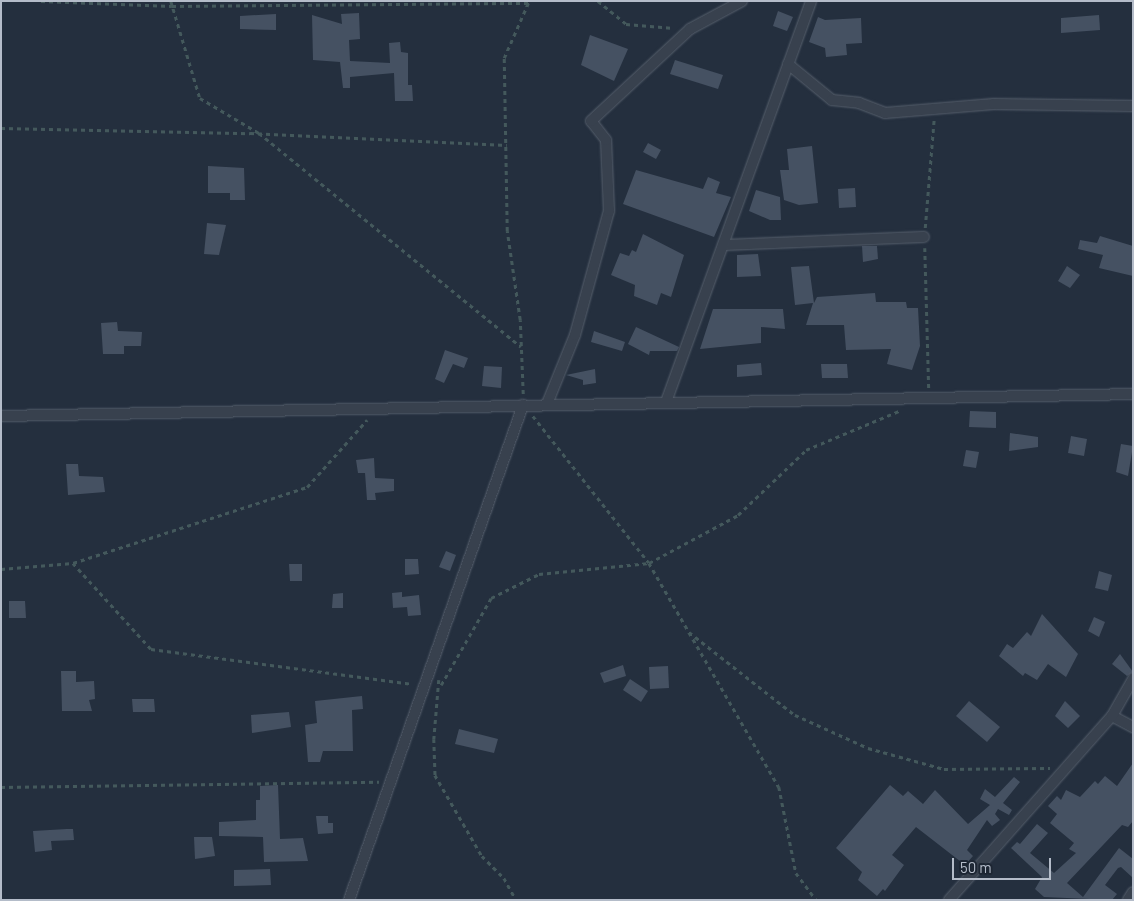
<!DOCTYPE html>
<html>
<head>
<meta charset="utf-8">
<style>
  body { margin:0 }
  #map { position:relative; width:1134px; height:901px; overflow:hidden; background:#242f3e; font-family:Barlow,sans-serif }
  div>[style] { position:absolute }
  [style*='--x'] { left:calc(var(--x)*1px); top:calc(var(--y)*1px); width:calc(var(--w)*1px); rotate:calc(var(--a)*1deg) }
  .building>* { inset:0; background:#455162 }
  .path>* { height:2.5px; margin-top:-1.25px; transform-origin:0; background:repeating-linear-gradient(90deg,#44595c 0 4px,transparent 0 8px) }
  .roads { filter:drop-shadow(0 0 1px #565f6c) drop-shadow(0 0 1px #565f6c) }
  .minor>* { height:10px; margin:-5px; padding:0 5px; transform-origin:5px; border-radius:5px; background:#38414e }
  span { translate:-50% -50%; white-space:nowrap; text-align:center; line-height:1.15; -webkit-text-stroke:5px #1d2633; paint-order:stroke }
  .frame { position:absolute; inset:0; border:2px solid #b4bcc9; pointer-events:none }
  .scale { position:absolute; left:952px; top:858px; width:99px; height:22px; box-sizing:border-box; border:2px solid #b4bcc9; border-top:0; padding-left:6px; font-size:15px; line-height:18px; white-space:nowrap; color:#b4bcc9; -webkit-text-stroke:4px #1d2633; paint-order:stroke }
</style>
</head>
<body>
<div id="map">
  <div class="building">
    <div style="clip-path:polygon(778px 11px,793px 17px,787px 31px,773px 26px)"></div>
    <div style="clip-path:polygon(359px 13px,360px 39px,349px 40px,350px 61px,390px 63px,389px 43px,400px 42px,401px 52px,408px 53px,408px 85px,412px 85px,413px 101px,395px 101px,394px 73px,350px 77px,350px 88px,343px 88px,340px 62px,313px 60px,312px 15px,342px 24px,341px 14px)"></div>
    <div style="clip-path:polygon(276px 14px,276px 30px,240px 29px,240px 16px)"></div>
    <div style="clip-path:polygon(1099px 15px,1100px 30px,1061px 33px,1061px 18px)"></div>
    <div style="clip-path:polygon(818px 17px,825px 20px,861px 18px,862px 43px,846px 44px,847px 55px,826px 57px,825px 48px,809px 42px)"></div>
    <div style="clip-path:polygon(590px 35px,628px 49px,614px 81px,581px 65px)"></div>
    <div style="clip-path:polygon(675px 60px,723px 75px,718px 89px,670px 74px)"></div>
    <div style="clip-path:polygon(648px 143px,661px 150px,656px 159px,643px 152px)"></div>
    <div style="clip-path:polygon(812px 146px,818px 203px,799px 205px,784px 200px,780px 170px,789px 170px,787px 149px)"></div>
    <div style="clip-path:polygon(208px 166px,244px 168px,245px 200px,230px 200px,230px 193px,208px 193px)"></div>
    <div style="clip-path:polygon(636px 170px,703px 189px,708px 177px,720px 182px,716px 193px,731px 197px,714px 237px,623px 204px)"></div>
    <div style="clip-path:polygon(855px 188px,856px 207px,839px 208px,838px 189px)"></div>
    <div style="clip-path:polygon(756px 190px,780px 197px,781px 220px,770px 220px,749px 211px)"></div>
    <div style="clip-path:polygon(207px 223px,226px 225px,219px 255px,204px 254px)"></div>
    <div style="clip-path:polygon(643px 234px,684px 255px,671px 297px,661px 293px,657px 305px,634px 296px,635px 285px,611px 275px,620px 253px,629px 256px,632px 250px,636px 252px)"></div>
    <div style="clip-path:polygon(1100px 236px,1133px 246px,1133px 276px,1099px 268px,1103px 255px,1078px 249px,1080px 240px,1097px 243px)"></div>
    <div style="clip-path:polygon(862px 246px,877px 246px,878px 259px,863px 262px)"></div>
    <div style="clip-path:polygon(758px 254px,761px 276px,737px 277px,737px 255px)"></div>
    <div style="clip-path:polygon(809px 266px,814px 303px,817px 297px,875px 293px,876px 302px,906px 302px,907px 308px,918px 308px,920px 346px,912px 370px,887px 364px,891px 349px,846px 350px,844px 325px,806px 325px,813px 303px,795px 305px,791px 267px)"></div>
    <div style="clip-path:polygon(1067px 266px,1080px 275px,1070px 288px,1058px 281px)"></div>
    <div style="clip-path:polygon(713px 309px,783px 309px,785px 329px,761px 327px,761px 343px,700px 349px)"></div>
    <div style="clip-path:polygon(117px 322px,118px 331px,142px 332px,141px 346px,124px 346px,124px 354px,103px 354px,101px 323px)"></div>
    <div style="clip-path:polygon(636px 327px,679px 347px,677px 351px,650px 351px,649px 355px,628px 344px)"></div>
    <div style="clip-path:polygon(594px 331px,625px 342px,622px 351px,591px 342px)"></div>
    <div style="clip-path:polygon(445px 350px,468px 358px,464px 368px,453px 364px,444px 383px,435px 379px)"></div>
    <div style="clip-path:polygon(761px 363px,762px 375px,737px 377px,737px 365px)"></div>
    <div style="clip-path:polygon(821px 364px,847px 364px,848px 378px,822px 378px)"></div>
    <div style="clip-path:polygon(484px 366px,502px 367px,501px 388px,482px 386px)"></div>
    <div style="clip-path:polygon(595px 369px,596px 383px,583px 385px,583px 380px,566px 375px)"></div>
    <div style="clip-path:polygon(970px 411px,996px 412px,996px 428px,969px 427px)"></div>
    <div style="clip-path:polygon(1010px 433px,1038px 437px,1038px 447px,1009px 451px)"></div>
    <div style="clip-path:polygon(1071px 436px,1087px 439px,1084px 456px,1068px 453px)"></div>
    <div style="clip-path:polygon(1121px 444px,1133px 446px,1128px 476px,1116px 472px)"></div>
    <div style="clip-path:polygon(966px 450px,979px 452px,976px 468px,963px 466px)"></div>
    <div style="clip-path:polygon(374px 458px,375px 478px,394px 479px,394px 491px,375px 493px,376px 500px,367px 500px,365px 473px,358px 473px,356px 460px)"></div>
    <div style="clip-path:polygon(66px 464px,78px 464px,79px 476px,103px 477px,105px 492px,68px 495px)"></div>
    <div style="clip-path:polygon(446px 551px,456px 555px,450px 571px,439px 567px)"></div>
    <div style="clip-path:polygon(405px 559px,418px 559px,419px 574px,405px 575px)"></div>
    <div style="clip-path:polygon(289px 564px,302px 564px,302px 581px,290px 581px)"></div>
    <div style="clip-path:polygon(1099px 571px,1112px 575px,1108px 591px,1095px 588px)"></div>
    <div style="clip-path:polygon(402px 592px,402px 597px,419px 595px,421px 615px,408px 616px,407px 607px,393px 608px,392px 593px)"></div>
    <div style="clip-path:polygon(343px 593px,343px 608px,332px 608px,333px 594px)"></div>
    <div style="clip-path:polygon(9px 601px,25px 601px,26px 618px,9px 618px)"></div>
    <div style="clip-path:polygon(1042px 614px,1078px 654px,1066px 677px,1048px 664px,1037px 680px,1025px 673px,1023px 676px,999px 656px,1007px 644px,1013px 648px,1027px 632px,1031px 636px)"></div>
    <div style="clip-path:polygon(1094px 617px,1105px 622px,1099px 637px,1088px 631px)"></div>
    <div style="clip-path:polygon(1120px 654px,1133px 672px,1127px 676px,1112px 664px)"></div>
    <div style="clip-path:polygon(623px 665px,626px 676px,604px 683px,600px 673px)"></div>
    <div style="clip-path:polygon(668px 666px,669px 688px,650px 689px,649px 667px)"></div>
    <div style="clip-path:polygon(61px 671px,76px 671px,76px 682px,94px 681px,95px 699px,89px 700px,92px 711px,62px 711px)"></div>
    <div style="clip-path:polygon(630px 679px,648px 691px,641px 702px,623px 690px)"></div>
    <div style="clip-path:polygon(362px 696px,363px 709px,352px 710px,353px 751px,323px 751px,320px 762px,308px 762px,305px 725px,317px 723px,315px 701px)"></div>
    <div style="clip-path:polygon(132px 699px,154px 699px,155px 712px,133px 712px)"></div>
    <div style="clip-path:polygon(969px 701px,1000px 727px,987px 742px,956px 716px)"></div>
    <div style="clip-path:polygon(1065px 701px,1080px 716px,1068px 728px,1055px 716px)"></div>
    <div style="clip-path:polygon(289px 712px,291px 727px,252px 733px,251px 715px)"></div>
    <div style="clip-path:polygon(459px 729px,498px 739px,494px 753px,455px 744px)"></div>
    <div style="clip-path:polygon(1133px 763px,1133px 821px,1128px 827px,1122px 825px,1067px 883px,1083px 897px,1119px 848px,1133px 859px,1133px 878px,1121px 867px,1118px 868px,1105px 885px,1117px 894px,1112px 900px,1044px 897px,1035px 889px,1042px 877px,1011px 848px,1017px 842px,1020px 844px,1037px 824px,1048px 833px,1030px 853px,1054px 873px,1076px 853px,1069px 849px,1074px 843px,1050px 823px,1057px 814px,1048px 806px,1057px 796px,1061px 800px,1066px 790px,1080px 797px,1095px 781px,1098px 784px,1105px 776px,1117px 786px)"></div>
    <div style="clip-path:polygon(1014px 777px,1020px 782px,1003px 803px,1012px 810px,1009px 815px,998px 809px,995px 814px,1000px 820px,992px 826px,987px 820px,967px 850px,973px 856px,965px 865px,916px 827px,892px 855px,904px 865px,885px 891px,883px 889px,877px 896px,858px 880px,862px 872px,836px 848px,890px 785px,903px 796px,908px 791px,923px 804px,935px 790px,968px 824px,990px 805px,980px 799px,985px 789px,995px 797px)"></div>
    <div style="clip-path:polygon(278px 785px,280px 839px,303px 838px,308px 861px,264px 862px,263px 837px,219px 836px,219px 822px,256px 820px,256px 800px,260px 800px,260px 786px)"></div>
    <div style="clip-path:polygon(316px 816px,328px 816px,328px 823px,333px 823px,333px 833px,318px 834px)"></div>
    <div style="clip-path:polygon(67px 829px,73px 829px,74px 840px,51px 841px,52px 850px,35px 852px,33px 831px)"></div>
    <div style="clip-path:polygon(194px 837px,212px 837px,215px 856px,195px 859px)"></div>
    <div style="clip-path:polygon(270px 869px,271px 885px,234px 886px,234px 870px)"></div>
  </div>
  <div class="path">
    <div style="--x:41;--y:1;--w:131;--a:2.2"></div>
    <div style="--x:172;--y:6;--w:356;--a:-0.5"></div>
    <div style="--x:171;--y:1;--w:101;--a:73.4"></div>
    <div style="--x:200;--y:98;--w:69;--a:30.7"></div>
    <div style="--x:259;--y:133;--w:338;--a:39.2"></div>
    <div style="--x:598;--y:1;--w:36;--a:39"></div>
    <div style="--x:626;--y:24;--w:48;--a:4.8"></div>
    <div style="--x:1;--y:128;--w:249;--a:1.2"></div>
    <div style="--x:250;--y:133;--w:257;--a:2.7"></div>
    <div style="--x:925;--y:228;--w:109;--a:-85.3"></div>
    <div style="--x:925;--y:248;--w:140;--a:88.4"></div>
    <div style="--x:523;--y:394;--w:74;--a:-92.3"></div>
    <div style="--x:520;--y:320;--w:90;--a:-98.3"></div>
    <div style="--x:507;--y:231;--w:173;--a:-91"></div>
    <div style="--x:504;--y:58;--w:62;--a:-66.3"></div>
    <div style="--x:533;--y:416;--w:187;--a:51.7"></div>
    <div style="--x:649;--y:563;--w:259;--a:59.9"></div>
    <div style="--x:779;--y:787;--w:88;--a:78.8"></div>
    <div style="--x:796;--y:873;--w:34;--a:53"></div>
    <div style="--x:73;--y:563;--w:116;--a:47.8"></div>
    <div style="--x:151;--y:649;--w:264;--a:7.6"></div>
    <div style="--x:1;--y:569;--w:72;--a:-4.8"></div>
    <div style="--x:73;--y:563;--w:246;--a:-18"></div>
    <div style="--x:307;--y:487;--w:90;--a:-48.2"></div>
    <div style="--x:689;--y:632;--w:135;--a:38.1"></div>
    <div style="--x:795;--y:715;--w:80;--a:24.3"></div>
    <div style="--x:868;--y:748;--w:79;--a:15.4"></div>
    <div style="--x:944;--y:769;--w:106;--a:-0.5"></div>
    <div style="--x:439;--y:680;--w:59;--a:94.8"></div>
    <div style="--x:434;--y:739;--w:36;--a:88"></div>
    <div style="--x:435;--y:775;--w:94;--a:59.9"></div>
    <div style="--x:482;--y:856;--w:31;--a:45"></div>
    <div style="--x:504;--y:878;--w:25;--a:61"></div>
    <div style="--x:441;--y:685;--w:100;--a:-60.1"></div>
    <div style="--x:491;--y:598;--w:54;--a:-26.6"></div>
    <div style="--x:539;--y:574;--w:111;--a:-5.7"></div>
    <div style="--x:649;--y:563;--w:101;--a:-28.3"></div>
    <div style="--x:738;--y:515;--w:94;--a:-43.7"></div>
    <div style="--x:806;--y:450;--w:101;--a:-22.8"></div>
    <div style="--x:1;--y:787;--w:378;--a:-0.8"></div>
  </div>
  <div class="roads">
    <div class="minor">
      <div style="--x:788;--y:64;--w:57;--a:39.3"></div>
      <div style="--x:832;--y:100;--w:27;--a:6"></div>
      <div style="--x:859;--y:103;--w:28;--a:21"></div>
      <div style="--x:885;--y:113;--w:109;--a:-4.7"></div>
      <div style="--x:994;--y:104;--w:139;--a:0.8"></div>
      <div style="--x:723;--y:245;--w:201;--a:-2.3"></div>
      <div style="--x:666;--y:402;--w:426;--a:-70.1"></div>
      <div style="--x:547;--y:404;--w:74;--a:-67.9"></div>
      <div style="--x:575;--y:335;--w:129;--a:-74.7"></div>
      <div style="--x:609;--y:211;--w:71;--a:-92.4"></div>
      <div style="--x:606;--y:140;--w:24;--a:-128"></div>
      <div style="--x:591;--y:121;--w:135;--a:-42.9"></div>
      <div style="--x:690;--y:29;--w:59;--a:-28.3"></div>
      <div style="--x:1;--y:416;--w:1132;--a:-1.11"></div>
      <div style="--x:1112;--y:716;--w:24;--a:28"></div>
      <div style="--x:349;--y:900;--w:525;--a:-70.63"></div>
      <div style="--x:949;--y:900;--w:246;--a:-48.5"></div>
      <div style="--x:1112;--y:716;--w:43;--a:-60.4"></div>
      <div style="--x:1128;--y:900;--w:9;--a:-58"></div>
    </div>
  </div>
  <div class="frame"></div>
  <div class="scale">50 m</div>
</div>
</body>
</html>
